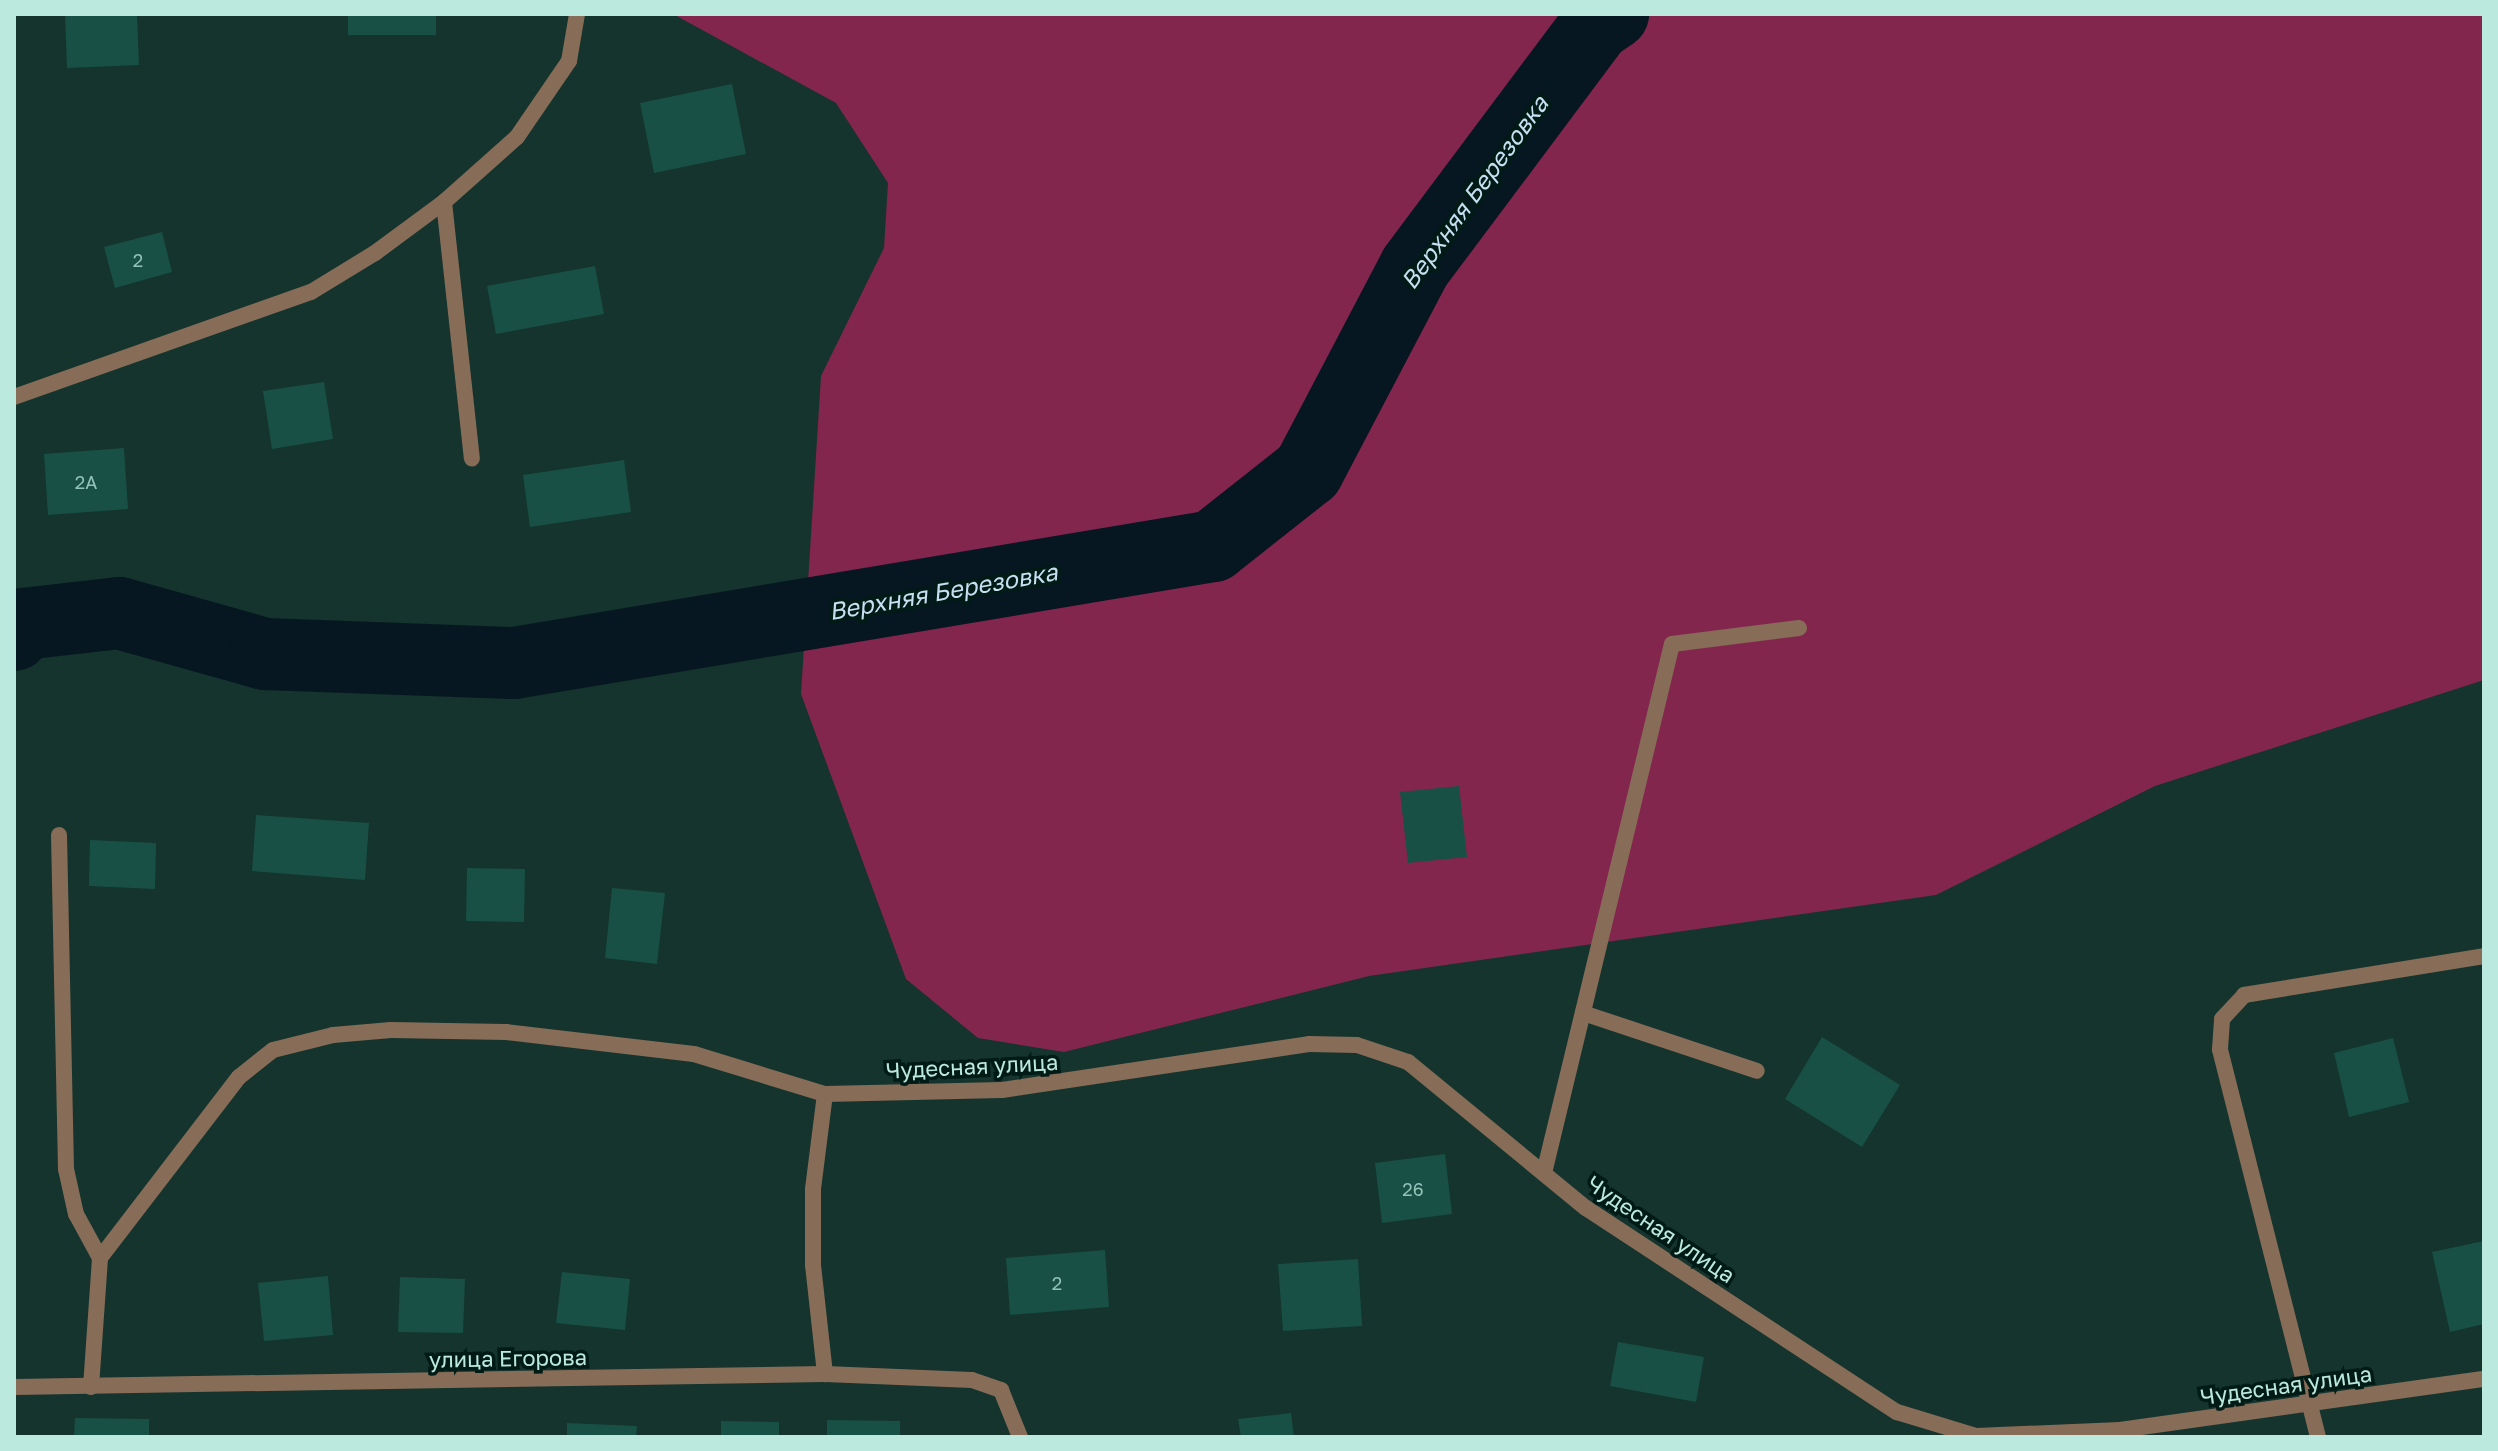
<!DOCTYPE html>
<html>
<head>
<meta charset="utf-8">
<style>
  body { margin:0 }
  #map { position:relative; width:2498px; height:1451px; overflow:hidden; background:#14342d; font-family:"Golos Text",sans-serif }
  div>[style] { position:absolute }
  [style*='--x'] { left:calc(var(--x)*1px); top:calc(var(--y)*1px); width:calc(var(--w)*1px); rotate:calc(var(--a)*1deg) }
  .green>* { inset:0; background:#83264d }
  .river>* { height:72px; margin:-36px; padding:0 36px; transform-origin:36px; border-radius:36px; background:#071721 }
  .building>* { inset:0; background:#185045 }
  .service>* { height:16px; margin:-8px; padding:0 8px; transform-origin:8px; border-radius:8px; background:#876c58 }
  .minor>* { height:16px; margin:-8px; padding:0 8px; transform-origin:8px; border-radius:8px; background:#876c58 }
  span { translate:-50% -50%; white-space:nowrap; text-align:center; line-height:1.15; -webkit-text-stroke:7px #001b16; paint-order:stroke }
  .number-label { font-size:18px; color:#92c3b8 }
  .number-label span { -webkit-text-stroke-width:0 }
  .street-label { font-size:22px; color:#bbe9de }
  .water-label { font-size:24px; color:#c7dff1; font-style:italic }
  .frame { position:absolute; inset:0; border:16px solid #bbe9de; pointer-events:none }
</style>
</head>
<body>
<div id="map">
  <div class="green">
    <div style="clip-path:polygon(673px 14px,2484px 14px,2484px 680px,2155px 786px,1936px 895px,1369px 976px,1064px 1052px,978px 1038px,906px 979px,801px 694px,821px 376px,884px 248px,888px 183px,836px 103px)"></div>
  </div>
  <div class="river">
    <div style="--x:14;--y:635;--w:14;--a:-51"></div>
    <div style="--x:23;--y:624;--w:97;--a:-6.5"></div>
    <div style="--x:119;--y:613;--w:152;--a:15.7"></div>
    <div style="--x:265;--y:654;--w:249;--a:2.1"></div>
    <div style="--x:514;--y:663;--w:709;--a:-9.5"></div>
    <div style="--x:1213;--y:546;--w:121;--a:-38.3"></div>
    <div style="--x:1308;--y:471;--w:230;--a:-62.3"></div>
    <div style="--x:1415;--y:267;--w:301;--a:-53.2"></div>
    <div style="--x:1595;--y:26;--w:22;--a:-34"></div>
  </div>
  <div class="building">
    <div style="clip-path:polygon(65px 14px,137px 14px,139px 65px,67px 68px)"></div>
    <div style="clip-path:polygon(348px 14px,436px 14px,436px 35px,348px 35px)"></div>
    <div style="clip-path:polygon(732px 84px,746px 154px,654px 173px,640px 103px)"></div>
    <div style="clip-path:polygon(162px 232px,172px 272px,115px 288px,104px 247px)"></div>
    <div style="clip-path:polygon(595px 266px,604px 314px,496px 334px,487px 286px)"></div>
    <div style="clip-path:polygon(324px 382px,333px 439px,272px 449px,263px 391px)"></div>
    <div style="clip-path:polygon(124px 448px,128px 509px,48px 515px,44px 454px)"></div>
    <div style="clip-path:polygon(624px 460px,631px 512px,530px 527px,523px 475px)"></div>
    <div style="clip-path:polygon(1459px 786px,1467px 857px,1408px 863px,1400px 792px)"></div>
    <div style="clip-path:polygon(256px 815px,369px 823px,365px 880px,252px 871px)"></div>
    <div style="clip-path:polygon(90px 840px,156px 843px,155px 889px,89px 886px)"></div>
    <div style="clip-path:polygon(467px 868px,525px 869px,524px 922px,466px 921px)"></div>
    <div style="clip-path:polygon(612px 888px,665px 893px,657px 964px,605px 958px)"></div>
    <div style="clip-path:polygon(1822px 1037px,1900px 1085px,1862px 1147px,1785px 1099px)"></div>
    <div style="clip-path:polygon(2393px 1038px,2409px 1102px,2349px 1117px,2334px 1053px)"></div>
    <div style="clip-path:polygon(1445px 1154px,1452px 1214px,1382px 1223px,1375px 1163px)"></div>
    <div style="clip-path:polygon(2484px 1241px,2484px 1324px,2450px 1332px,2432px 1252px)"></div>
    <div style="clip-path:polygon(1105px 1250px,1109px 1307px,1010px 1315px,1006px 1258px)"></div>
    <div style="clip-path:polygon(1358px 1259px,1362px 1326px,1283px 1331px,1278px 1264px)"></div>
    <div style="clip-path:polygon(562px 1272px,630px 1279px,625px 1330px,556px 1323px)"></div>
    <div style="clip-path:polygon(328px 1276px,333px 1335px,264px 1341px,258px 1283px)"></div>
    <div style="clip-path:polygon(400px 1277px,465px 1279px,463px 1333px,398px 1332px)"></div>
    <div style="clip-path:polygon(1618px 1342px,1704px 1357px,1696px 1402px,1610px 1386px)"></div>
    <div style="clip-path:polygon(1291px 1413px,1294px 1437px,1241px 1437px,1238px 1419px)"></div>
    <div style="clip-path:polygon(75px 1418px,149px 1419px,149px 1437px,74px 1437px)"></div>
    <div style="clip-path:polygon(827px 1420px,900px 1421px,900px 1437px,827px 1437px)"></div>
    <div style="clip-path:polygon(721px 1421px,779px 1422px,779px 1437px,721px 1437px)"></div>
    <div style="clip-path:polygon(567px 1423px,637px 1426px,636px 1437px,567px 1437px)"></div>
  </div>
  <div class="service">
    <div style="--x:444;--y:202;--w:258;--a:83.8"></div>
    <div style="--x:1583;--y:1013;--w:183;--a:18.4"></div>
    <div style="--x:1544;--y:1173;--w:544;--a:-76.4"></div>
    <div style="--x:1672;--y:644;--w:128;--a:-7.2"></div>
  </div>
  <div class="minor">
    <div style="--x:14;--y:397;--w:315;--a:-19.5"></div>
    <div style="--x:311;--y:292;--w:75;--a:-31.4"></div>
    <div style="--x:375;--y:253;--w:86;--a:-36.5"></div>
    <div style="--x:444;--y:202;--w:98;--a:-41.7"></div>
    <div style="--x:517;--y:137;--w:92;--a:-55.6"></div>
    <div style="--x:569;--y:61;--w:48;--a:-80.3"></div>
    <div style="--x:59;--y:835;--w:334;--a:88.8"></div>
    <div style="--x:66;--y:1169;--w:46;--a:77.5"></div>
    <div style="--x:76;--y:1214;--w:50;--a:61.4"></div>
    <div style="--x:825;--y:1094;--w:177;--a:-1.3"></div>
    <div style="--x:1002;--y:1090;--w:310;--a:-8.5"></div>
    <div style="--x:1309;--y:1044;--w:48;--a:1.2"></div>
    <div style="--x:1357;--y:1045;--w:54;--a:18.4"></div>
    <div style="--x:1408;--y:1062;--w:230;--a:39.4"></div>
    <div style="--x:1586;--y:1208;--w:372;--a:33.3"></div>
    <div style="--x:1897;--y:1412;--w:83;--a:16.9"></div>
    <div style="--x:1976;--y:1436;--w:144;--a:-2.4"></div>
    <div style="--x:2120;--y:1430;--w:368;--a:-8"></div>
    <div style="--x:14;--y:1387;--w:811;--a:-0.92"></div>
    <div style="--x:825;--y:1374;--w:147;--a:2.3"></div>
    <div style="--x:972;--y:1380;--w:31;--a:19"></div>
    <div style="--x:1001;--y:1390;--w:51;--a:68"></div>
    <div style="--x:91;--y:1387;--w:129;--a:-86"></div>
    <div style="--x:100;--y:1258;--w:228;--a:-52.5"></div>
    <div style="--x:239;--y:1077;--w:43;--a:-38.5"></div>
    <div style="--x:273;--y:1050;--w:62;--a:-14"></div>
    <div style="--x:333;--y:1035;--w:58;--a:-4.9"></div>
    <div style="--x:391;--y:1030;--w:115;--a:1"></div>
    <div style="--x:506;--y:1032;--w:189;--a:6.7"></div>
    <div style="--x:694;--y:1054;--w:137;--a:17"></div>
    <div style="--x:825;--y:1094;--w:96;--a:97.2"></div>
    <div style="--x:813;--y:1189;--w:76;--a:90"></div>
    <div style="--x:813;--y:1265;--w:110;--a:83.7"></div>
    <div style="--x:2318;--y:1437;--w:400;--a:-104.2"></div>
    <div style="--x:2220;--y:1049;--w:30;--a:-86"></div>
    <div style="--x:2222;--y:1019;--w:33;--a:-47"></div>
    <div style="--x:2244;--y:995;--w:243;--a:-9.2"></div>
  </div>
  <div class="number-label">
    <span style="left:138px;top:260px">2</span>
    <span style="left:86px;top:482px">2А</span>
    <span style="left:1413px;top:1189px">26</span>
    <span style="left:1057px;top:1283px">2</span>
  </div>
  <div class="street-label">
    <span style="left:972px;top:1066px;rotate:-3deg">Чудесная улица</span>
    <span style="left:1661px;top:1229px;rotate:34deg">Чудесная улица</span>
    <span style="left:508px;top:1358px;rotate:-1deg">улица Егорова</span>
    <span style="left:2286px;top:1385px;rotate:-8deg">Чудесная улица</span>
  </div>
  <div class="water-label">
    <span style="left:1474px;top:192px;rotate:-54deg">Верхняя Березовка</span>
    <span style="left:943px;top:591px;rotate:-10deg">Верхняя Березовка</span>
  </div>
  <div class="frame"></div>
</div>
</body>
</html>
